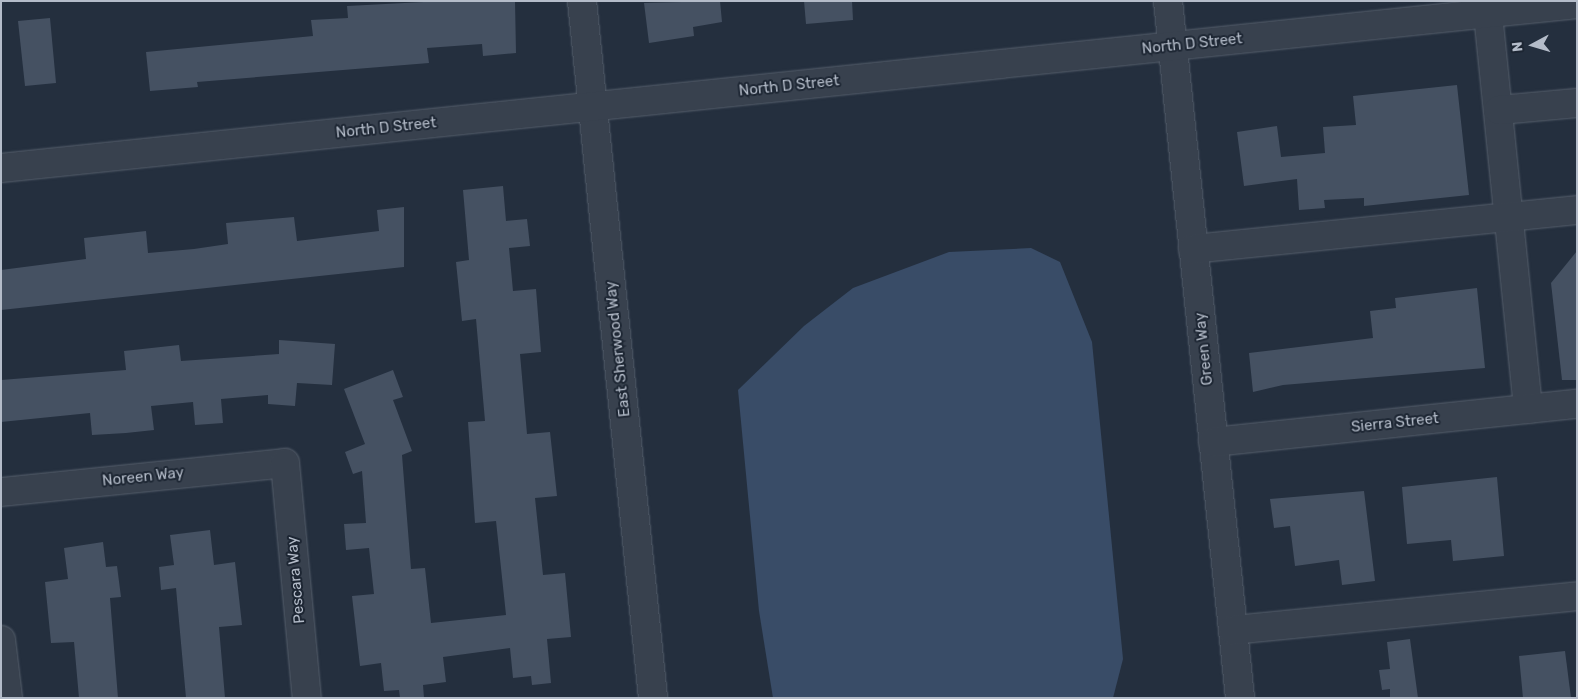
<!DOCTYPE html>
<html>
<head>
<meta charset="utf-8">
<style>
  body { margin:0 }
  #map { position:relative; width:1578px; height:699px; overflow:hidden; background:#242f3e; font-family:Rubik,sans-serif }
  div>[style] { position:absolute }
  [style*='--x'] { left:calc(var(--x)*1px); top:calc(var(--y)*1px); width:calc(var(--w)*1px); rotate:calc(var(--a)*1deg) }
  .water>* { inset:0; background:#394c67 }
  .building>* { inset:0; background:#455162 }
  .roads { filter:drop-shadow(0 0 1px #565f6c) drop-shadow(0 0 1px #565f6c) }
  .minor>* { height:28px; margin:-14px; padding:0 14px; transform-origin:14px; border-radius:14px; background:#38414e }
  span { translate:-50% -50%; white-space:nowrap; text-align:center; line-height:1.15; -webkit-text-stroke:4px #1d2633; paint-order:stroke }
  .street-label { font-size:15px; color:#b4bcc9 }
  .frame { position:absolute; inset:0; border:2px solid #b4bcc9; pointer-events:none }
  .north { position:absolute; left:1508px; top:20px; width:50px; height:50px; -webkit-text-stroke:4px #1d2633; paint-order:stroke; rotate:264deg; font-size:14px; font-weight:700; line-height:20px; text-align:center; color:#b4bcc9 }
  .north::after { content:''; display:block; margin:auto; width:18px; height:22px; background:#b4bcc9; clip-path:polygon(50% 0,100% 100%,50% 72%,0 100%) }
</style>
</head>
<body>
<div id="map">
  <div class="water">
    <div style="clip-path:polygon(1031px 248px,1060px 262px,1092px 342px,1123px 659px,1113px 698px,773px 698px,759px 611px,738px 390px,804px 326px,853px 288px,949px 252px)"></div>
  </div>
  <div class="building">
    <div style="clip-path:polygon(443px 1px,515px 1px,516px 53px,483px 56px,482px 44px,427px 48px,429px 63px,197px 82px,198px 87px,150px 91px,146px 52px,313px 36px,311px 20px,348px 18px,347px 6px)"></div>
    <div style="clip-path:polygon(720px 1px,722px 22px,693px 27px,694px 36px,649px 43px,644px 3px)"></div>
    <div style="clip-path:polygon(804px 1px,852px 1px,853px 20px,806px 24px)"></div>
    <div style="clip-path:polygon(50px 18px,56px 83px,25px 86px,18px 21px)"></div>
    <div style="clip-path:polygon(1457px 85px,1469px 195px,1364px 206px,1364px 198px,1324px 200px,1325px 208px,1299px 210px,1297px 179px,1244px 186px,1237px 132px,1277px 126px,1281px 157px,1325px 153px,1323px 127px,1356px 125px,1353px 96px)"></div>
    <div style="clip-path:polygon(503px 186px,506px 221px,527px 219px,530px 246px,509px 248px,513px 291px,536px 289px,541px 352px,520px 354px,527px 434px,550px 432px,557px 496px,535px 498px,543px 575px,565px 573px,571px 637px,547px 639px,551px 683px,532px 685px,531px 676px,513px 678px,510px 648px,443px 657px,446px 682px,423px 685px,424px 698px,400px 698px,399px 690px,384px 691px,381px 663px,360px 666px,352px 596px,374px 594px,369px 548px,346px 550px,344px 524px,366px 523px,362px 471px,353px 474px,345px 452px,365px 444px,344px 389px,393px 370px,403px 397px,393px 400px,412px 451px,402px 455px,411px 569px,425px 568px,431px 623px,506px 615px,496px 521px,475px 523px,468px 422px,485px 421px,476px 319px,462px 321px,456px 262px,469px 260px,463px 190px)"></div>
    <div style="clip-path:polygon(404px 207px,404px 267px,1px 310px,1px 270px,86px 259px,84px 238px,146px 231px,148px 253px,194px 249px,228px 244px,226px 223px,294px 217px,297px 241px,379px 231px,377px 210px)"></div>
    <div style="clip-path:polygon(1577px 251px,1577px 380px,1562px 380px,1551px 283px)"></div>
    <div style="clip-path:polygon(1477px 288px,1485px 368px,1283px 385px,1253px 392px,1249px 353px,1373px 338px,1370px 311px,1396px 308px,1395px 298px)"></div>
    <div style="clip-path:polygon(279px 340px,335px 344px,332px 385px,297px 383px,295px 406px,268px 404px,268px 395px,221px 399px,223px 423px,195px 425px,193px 402px,151px 406px,154px 430px,126px 433px,92px 435px,90px 413px,1px 422px,1px 380px,126px 370px,124px 351px,179px 345px,181px 361px,279px 354px)"></div>
    <div style="clip-path:polygon(1497px 477px,1504px 556px,1453px 561px,1451px 540px,1407px 544px,1402px 487px)"></div>
    <div style="clip-path:polygon(1364px 491px,1375px 581px,1342px 585px,1339px 560px,1295px 566px,1290px 526px,1274px 528px,1270px 499px)"></div>
    <div style="clip-path:polygon(210px 530px,214px 565px,235px 562px,242px 625px,219px 627px,225px 698px,186px 698px,176px 588px,161px 590px,159px 567px,174px 565px,170px 535px)"></div>
    <div style="clip-path:polygon(103px 542px,106px 567px,117px 566px,121px 597px,110px 598px,118px 698px,79px 698px,74px 642px,51px 643px,45px 582px,68px 579px,64px 548px)"></div>
    <div style="clip-path:polygon(1410px 639px,1418px 698px,1390px 698px,1390px 689px,1382px 690px,1379px 670px,1390px 669px,1387px 642px)"></div>
    <div style="clip-path:polygon(1565px 651px,1571px 698px,1523px 698px,1519px 656px)"></div>
  </div>
  <div class="roads">
    <div class="minor">
      <div style="--x:582;--y:1;--w:701;--a:84.18"></div>
      <div style="--x:1168;--y:1;--w:701;--a:84.1"></div>
      <div style="--x:1488;--y:14;--w:397;--a:84.2"></div>
      <div style="--x:1499;--y:110;--w:78;--a:-5.1"></div>
      <div style="--x:1;--y:168;--w:1585;--a:-5.94"></div>
      <div style="--x:1193;--y:249;--w:386;--a:-5.8"></div>
      <div style="--x:1213;--y:442;--w:366;--a:-6"></div>
      <div style="--x:1;--y:492;--w:285;--a:-5.8"></div>
      <div style="--x:285;--y:463;--w:236;--a:84.7"></div>
      <div style="--x:1233;--y:630;--w:346;--a:-5.6"></div>
      <div style="--x:1;--y:640;--w:58;--a:83.1"></div>
    </div>
  </div>
  <div class="street-label">
    <span style="left:1192px;top:44px;rotate:-6deg">North D Street</span>
    <span style="left:789px;top:86px;rotate:-6deg">North D Street</span>
    <span style="left:386px;top:128px;rotate:-6deg">North D Street</span>
    <span style="left:618px;top:349px;rotate:-96deg">East Sherwood Way</span>
    <span style="left:1204px;top:349px;rotate:-96deg">Green Way</span>
    <span style="left:1395px;top:423px;rotate:-6deg">Sierra Street</span>
    <span style="left:143px;top:477px;rotate:-6deg">Noreen Way</span>
    <span style="left:296px;top:580px;rotate:-95deg">Pescara Way</span>
  </div>
  <div class="frame"></div>
  <div class="north">N</div>
</div>
</body>
</html>
